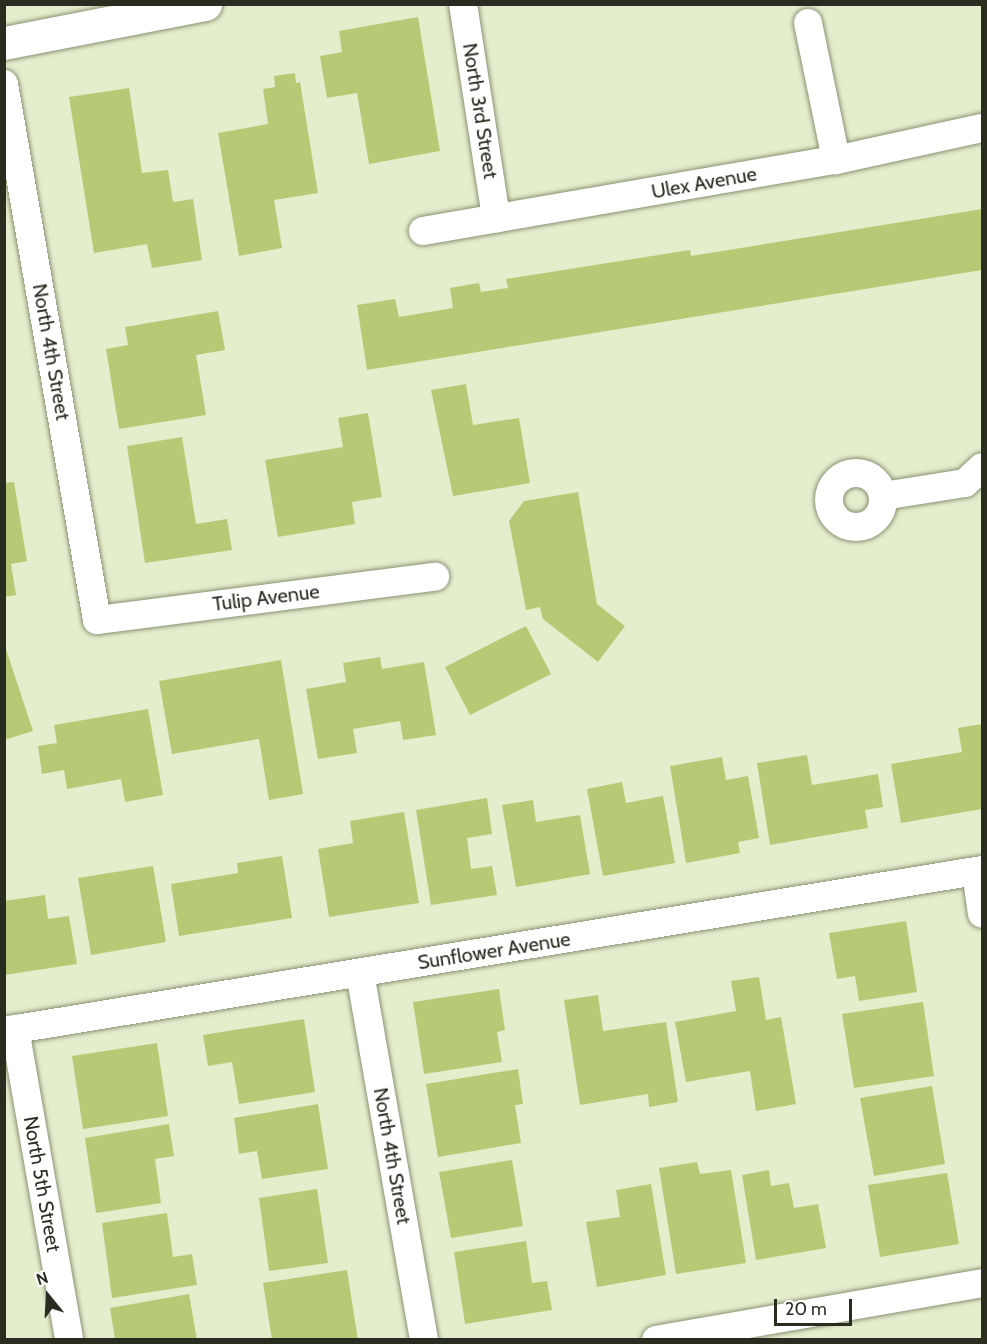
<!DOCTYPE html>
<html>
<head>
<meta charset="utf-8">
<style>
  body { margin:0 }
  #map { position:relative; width:987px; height:1344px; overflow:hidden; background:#e4eecd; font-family:Cabin,sans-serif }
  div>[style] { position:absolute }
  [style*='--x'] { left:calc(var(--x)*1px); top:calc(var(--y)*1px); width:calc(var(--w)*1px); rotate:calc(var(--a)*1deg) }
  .building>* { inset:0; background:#b6ca76 }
  .roads { filter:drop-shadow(0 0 2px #8a9274) drop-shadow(0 0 2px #8a9274) }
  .minor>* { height:28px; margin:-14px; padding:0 14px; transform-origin:14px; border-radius:14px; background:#fff }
  .minor>.ring { margin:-14px; padding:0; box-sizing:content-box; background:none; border:28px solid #fff; border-radius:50% }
  .tertiary>* { height:33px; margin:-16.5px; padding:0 16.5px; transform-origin:16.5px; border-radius:16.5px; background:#fff }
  span { translate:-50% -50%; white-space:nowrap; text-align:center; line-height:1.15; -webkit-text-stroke:4.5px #fff; paint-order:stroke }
  .street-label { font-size:20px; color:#292d20 }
  .frame { position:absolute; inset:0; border:6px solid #292d20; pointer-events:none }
  .north { position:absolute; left:18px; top:1266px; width:60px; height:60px; -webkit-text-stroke:4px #fff; paint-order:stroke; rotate:342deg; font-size:16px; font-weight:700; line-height:24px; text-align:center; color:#292d20 }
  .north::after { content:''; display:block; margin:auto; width:21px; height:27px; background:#292d20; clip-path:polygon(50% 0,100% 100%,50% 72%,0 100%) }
  .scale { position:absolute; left:774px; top:1299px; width:78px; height:27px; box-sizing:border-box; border:3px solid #292d20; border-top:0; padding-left:8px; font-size:18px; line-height:21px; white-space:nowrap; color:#292d20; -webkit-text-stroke:4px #fff; paint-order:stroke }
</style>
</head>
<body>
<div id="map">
  <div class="building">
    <div style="clip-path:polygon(418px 17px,440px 151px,369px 164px,357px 93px,327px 98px,320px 56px,342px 52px,339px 31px)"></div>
    <div style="clip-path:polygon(295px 73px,296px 83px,300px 82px,318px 193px,274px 200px,282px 248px,239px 256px,218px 133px,268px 124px,263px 89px,275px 87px,274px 76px)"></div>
    <div style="clip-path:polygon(129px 88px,142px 173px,168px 170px,173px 202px,193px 199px,202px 260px,152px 268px,147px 244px,94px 253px,69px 97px)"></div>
    <div style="clip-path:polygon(982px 209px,982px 270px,367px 370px,357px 305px,395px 299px,399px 317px,453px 308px,450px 288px,479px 283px,481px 292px,508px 288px,506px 279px,690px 250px,691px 256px)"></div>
    <div style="clip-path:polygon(218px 311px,225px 350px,196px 355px,206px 415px,119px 429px,106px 349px,128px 345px,125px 327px)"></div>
    <div style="clip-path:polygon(466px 384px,473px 425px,519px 418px,530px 483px,453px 496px,431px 390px)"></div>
    <div style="clip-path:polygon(368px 413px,382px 497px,352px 502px,355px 524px,278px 537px,265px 460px,343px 447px,338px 418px)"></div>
    <div style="clip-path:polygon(182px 437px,196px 524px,227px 519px,232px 550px,145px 563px,127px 446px)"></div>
    <div style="clip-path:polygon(14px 482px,27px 561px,11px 564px,16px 595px,4px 597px,4px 483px)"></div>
    <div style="clip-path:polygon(578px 492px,597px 604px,625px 626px,598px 662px,543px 619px,540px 607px,526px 610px,509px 521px,524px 501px)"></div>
    <div style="clip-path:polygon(526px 626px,551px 674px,470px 715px,445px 667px)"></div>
    <div style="clip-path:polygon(4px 643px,33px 731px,4px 740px)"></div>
    <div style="clip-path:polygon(380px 657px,382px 669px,424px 662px,436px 735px,403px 740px,400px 721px,353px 729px,357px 753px,318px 759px,306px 689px,346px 682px,343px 663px)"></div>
    <div style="clip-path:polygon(281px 660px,303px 794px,269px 800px,259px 739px,172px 754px,159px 681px)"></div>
    <div style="clip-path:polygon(148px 709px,163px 795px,125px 802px,121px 779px,67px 789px,64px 770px,42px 774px,38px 746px,57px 743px,54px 725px)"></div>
    <div style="clip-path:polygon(982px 724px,982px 809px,901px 823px,891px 764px,962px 752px,958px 728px)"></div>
    <div style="clip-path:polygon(807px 755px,812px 785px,878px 774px,883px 807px,865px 810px,868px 828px,770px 845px,757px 763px)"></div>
    <div style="clip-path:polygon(722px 757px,726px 780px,748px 776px,759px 838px,738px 842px,740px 853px,686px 863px,670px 766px)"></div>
    <div style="clip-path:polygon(622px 782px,626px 803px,663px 796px,675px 863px,603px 876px,587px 789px)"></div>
    <div style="clip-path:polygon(487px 798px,492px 834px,467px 838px,471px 869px,492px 866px,497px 895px,431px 905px,416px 810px)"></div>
    <div style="clip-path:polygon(533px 800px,536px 822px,580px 815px,590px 874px,516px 887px,502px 805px)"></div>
    <div style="clip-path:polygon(404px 812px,419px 903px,329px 917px,318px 849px,353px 843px,350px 821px)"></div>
    <div style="clip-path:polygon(282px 856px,292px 918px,179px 936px,171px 884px,238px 873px,237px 863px)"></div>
    <div style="clip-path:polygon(153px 866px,166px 942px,91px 955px,78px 878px)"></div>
    <div style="clip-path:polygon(45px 895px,48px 919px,69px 916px,77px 964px,4px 975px,4px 901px)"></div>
    <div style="clip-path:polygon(906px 921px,917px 992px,859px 1001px,855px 976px,837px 979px,829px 933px)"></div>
    <div style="clip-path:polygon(759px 977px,766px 1020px,781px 1017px,796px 1104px,756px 1111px,750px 1071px,686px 1082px,675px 1022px,736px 1011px,731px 981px)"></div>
    <div style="clip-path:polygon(499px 989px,505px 1030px,497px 1032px,502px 1062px,424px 1074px,413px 1002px)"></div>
    <div style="clip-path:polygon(598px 995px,603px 1031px,666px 1022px,678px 1102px,649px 1107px,648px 1094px,580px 1105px,564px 1000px)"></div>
    <div style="clip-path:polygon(923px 1002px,934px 1076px,854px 1088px,842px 1014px)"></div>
    <div style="clip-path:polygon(304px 1019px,315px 1092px,239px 1104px,232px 1062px,208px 1066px,203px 1035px)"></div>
    <div style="clip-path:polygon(157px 1043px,168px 1116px,83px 1129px,72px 1056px)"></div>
    <div style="clip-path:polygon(518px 1069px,523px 1104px,515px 1105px,521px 1143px,438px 1157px,426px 1084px)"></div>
    <div style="clip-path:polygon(932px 1086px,945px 1164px,874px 1176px,860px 1098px)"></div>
    <div style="clip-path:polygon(318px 1104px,328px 1169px,262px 1179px,257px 1151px,239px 1154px,234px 1118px)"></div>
    <div style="clip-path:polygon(169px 1124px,174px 1156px,155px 1159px,161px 1203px,96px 1213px,85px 1138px)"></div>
    <div style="clip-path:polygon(512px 1160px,523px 1226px,451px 1238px,439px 1172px)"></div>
    <div style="clip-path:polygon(697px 1162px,700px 1174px,731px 1170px,746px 1263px,676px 1274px,659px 1168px)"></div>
    <div style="clip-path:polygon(769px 1170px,771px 1186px,789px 1183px,794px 1208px,818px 1204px,826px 1248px,756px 1260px,742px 1175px)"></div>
    <div style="clip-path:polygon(947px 1173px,959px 1244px,880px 1257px,868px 1185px)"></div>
    <div style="clip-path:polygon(651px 1184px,666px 1275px,597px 1287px,586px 1222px,620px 1217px,616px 1190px)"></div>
    <div style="clip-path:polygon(317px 1189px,328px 1263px,269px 1271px,259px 1198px)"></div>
    <div style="clip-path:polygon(167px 1213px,173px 1257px,192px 1254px,197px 1285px,112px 1298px,102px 1223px)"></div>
    <div style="clip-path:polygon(526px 1241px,532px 1283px,547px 1281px,552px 1310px,465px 1324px,454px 1252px)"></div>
    <div style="clip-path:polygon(347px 1270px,358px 1340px,272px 1340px,263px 1283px)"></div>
    <div style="clip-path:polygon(189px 1294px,197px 1340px,115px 1340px,110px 1308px)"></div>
  </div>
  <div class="roads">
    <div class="minor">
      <div style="--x:463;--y:4;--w:217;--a:81.2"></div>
      <div style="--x:808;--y:23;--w:140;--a:78.4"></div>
      <div style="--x:4;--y:84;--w:544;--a:80.16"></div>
      <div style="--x:97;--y:620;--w:341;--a:-7.3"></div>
      <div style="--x:423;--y:231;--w:419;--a:-9.8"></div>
      <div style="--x:836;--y:160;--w:149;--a:-12.4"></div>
      <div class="ring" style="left:829px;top:473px;width:26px;height:26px"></div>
      <div style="--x:883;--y:496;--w:83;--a:-9"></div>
      <div style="--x:965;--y:483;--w:23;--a:-43"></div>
      <div style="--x:976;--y:872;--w:42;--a:81.9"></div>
      <div style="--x:360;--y:973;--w:373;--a:80.1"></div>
      <div style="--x:15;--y:1029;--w:316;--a:80.1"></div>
      <div style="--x:4;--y:1031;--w:991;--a:-9.35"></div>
      <div style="--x:656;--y:1340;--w:331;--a:-9.9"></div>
    </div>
    <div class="tertiary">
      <div style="--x:4;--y:43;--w:205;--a:-11"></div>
    </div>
  </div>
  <div class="street-label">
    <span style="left:480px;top:111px;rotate:81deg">North 3rd Street</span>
    <span style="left:704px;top:183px;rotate:-10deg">Ulex Avenue</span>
    <span style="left:51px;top:352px;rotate:80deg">North 4th Street</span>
    <span style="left:266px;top:598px;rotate:-7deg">Tulip Avenue</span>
    <span style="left:494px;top:951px;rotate:-9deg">Sunflower Avenue</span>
    <span style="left:392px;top:1156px;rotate:80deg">North 4th Street</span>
    <span style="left:42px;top:1184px;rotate:80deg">North 5th Street</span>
  </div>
  <div class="frame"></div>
  <div class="north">N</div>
  <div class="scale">20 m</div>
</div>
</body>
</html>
